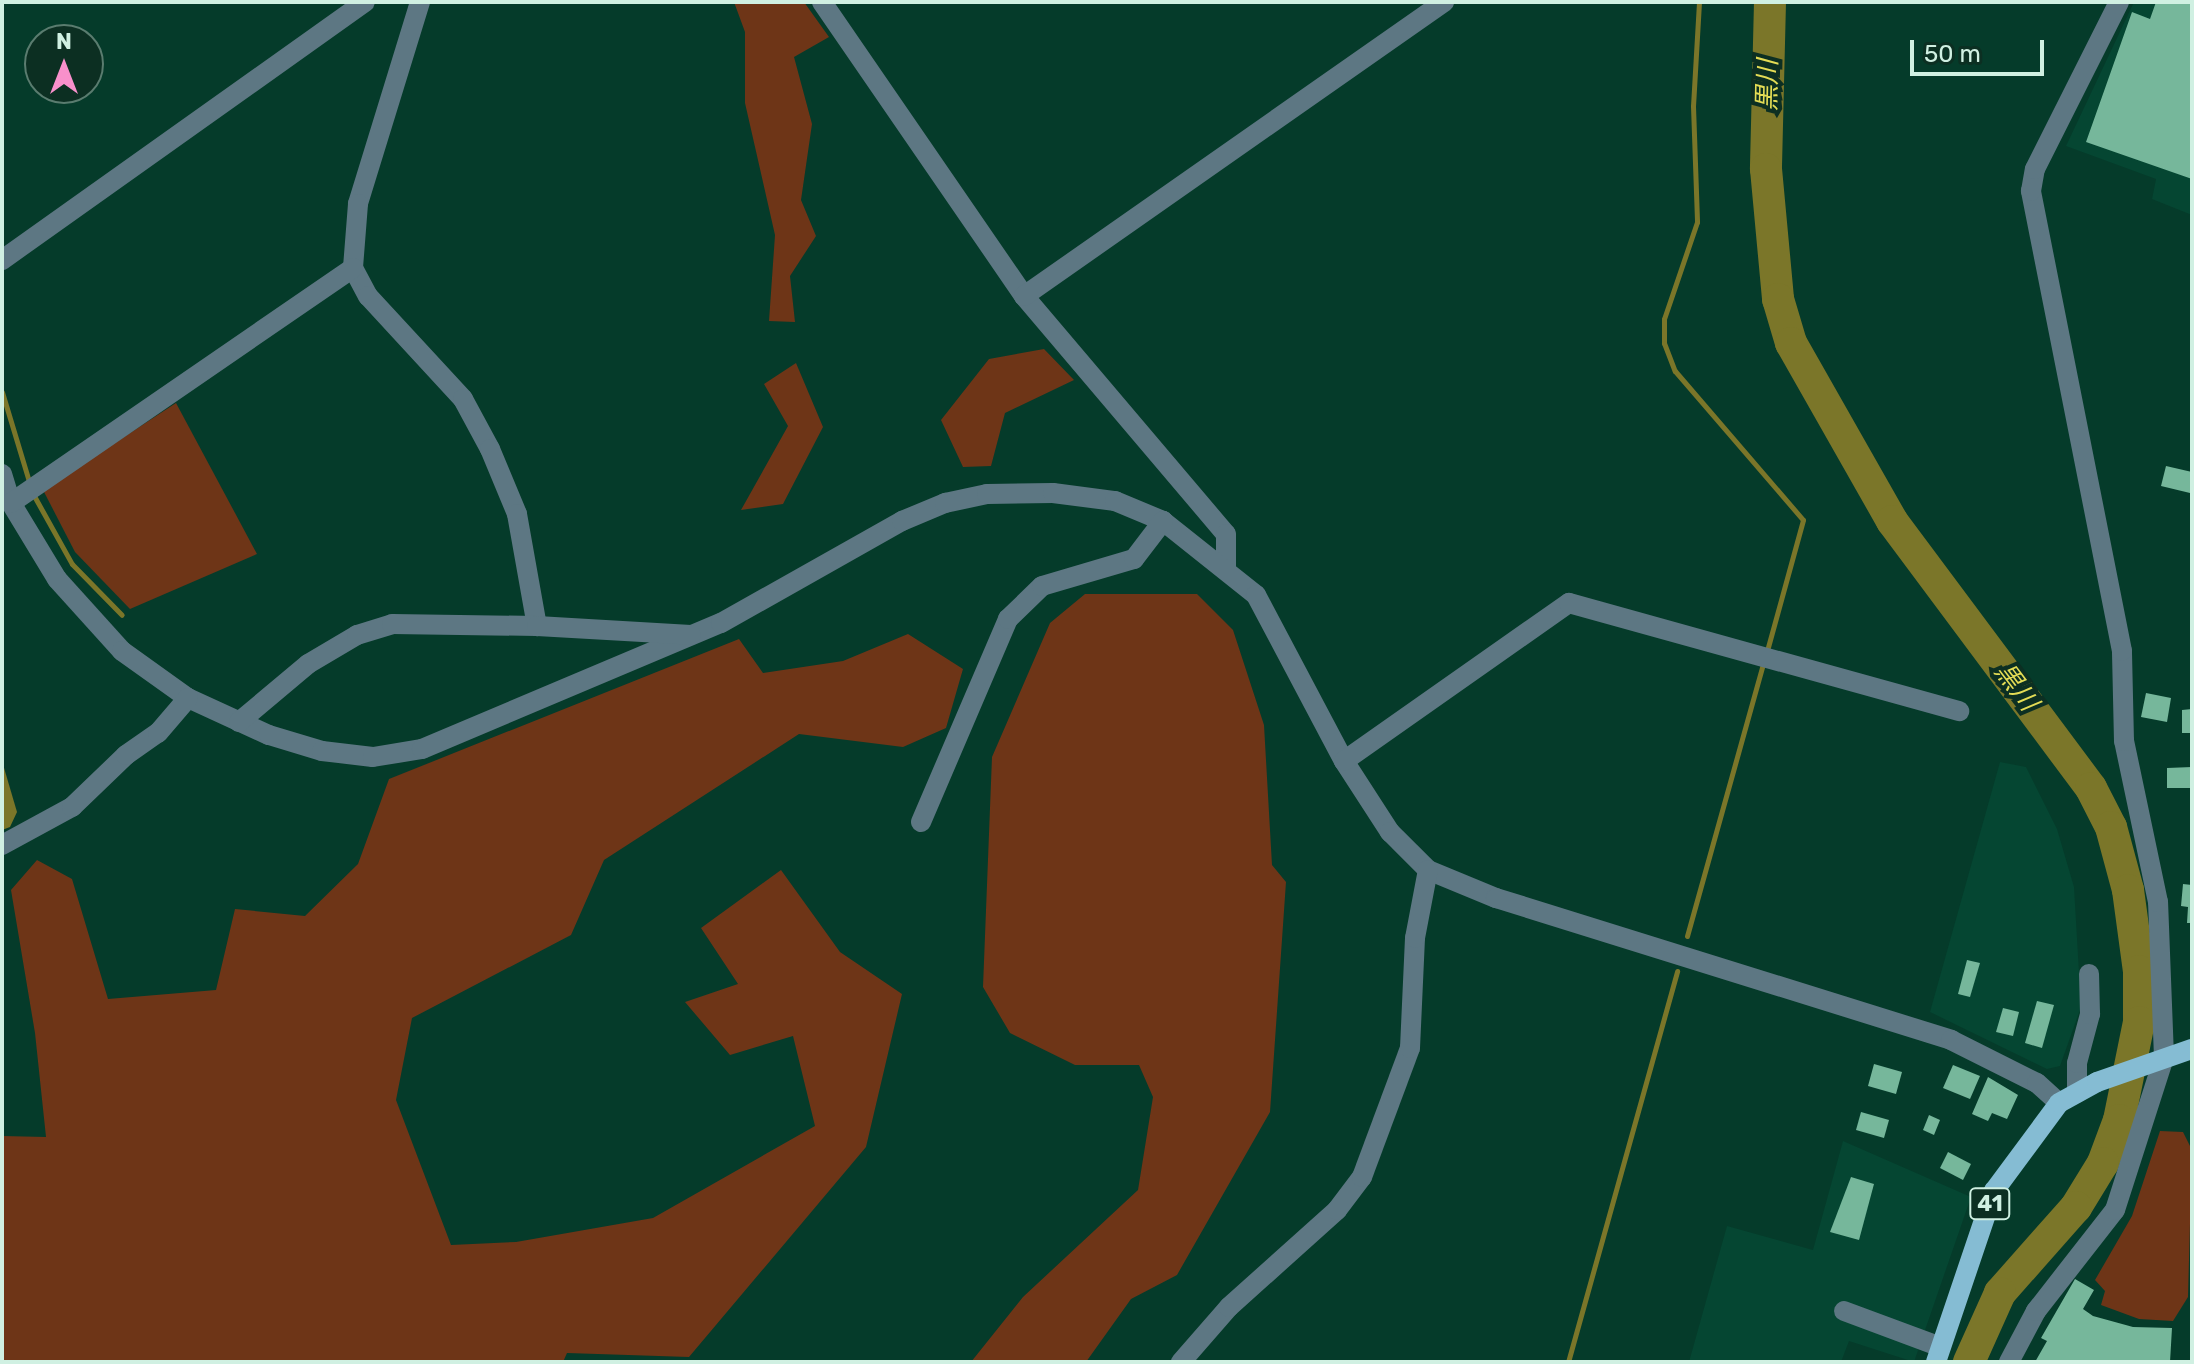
<!DOCTYPE html>
<html>
<head>
<meta charset="utf-8">
<style>
  body { margin:0 }
  #map { position:relative; width:2194px; height:1364px; overflow:hidden; background:#053b2a; font-family:Rubik,"Noto Sans JP",sans-serif }
  div>[style] { position:absolute }
  [style*='--x'] { left:calc(var(--x)*1px); top:calc(var(--y)*1px); width:calc(var(--w)*1px); rotate:calc(var(--a)*1deg) }
  .built>* { inset:0; background:#054632 }
  .green>* { inset:0; background:#6e3517 }
  .water>* { inset:0; background:#7b7629 }
  .stream>* { height:5px; margin:-2.5px; padding:0 2.5px; transform-origin:2.5px; border-radius:2.5px; background:#7b7629 }
  .river>* { height:32px; margin:-16px; padding:0 16px; transform-origin:16px; border-radius:16px; background:#7b7629 }
  .building>* { inset:0; background:#76b79b }
  .minor>* { height:20px; margin:-10px; padding:0 10px; transform-origin:10px; border-radius:10px; background:#5d7783 }
  .major>* { height:20px; margin:-10px; padding:0 10px; transform-origin:10px; border-radius:10px; background:#85bcd3 }
  span { translate:-50% -50%; white-space:nowrap; text-align:center; line-height:1.15; -webkit-text-stroke:8px #0c2f22; paint-order:stroke }
  .shield-label span { padding:2px 6px; background:#0c2f22; border:2px solid; border-radius:6px; -webkit-text-stroke-width:0 }
  .shield-label { font-size:22px; color:#d0f0e2; font-weight:700 }
  .water-label { font-size:26px; color:#e4dc55; font-style:italic }
  .frame { position:absolute; inset:0; border:4px solid #d0f0e2; pointer-events:none }
  .north { position:absolute; left:24px; top:24px; width:80px; height:80px; box-sizing:border-box; background:#0c2f22; border:2px solid #5a7c6f; border-radius:50%; rotate:0deg; font-size:22px; font-weight:700; line-height:32px; text-align:center; color:#d0f0e2 }
  .north::after { content:''; display:block; margin:auto; width:28px; height:36px; background:#f890cb; clip-path:polygon(50% 0,100% 100%,50% 72%,0 100%) }
  .scale { position:absolute; left:1910px; top:40px; width:134px; height:36px; box-sizing:border-box; border:4px solid #d0f0e2; border-top:0; padding-left:10px; font-size:24px; line-height:28px; white-space:nowrap; color:#d0f0e2; -webkit-text-stroke:6px #0c2f22; paint-order:stroke }
</style>
</head>
<body>
<div id="map">
  <div class="built">
    <div style="clip-path:polygon(2134px 2px,2192px 2px,2192px 215px,2152px 199px,2156px 179px,2066px 146px)"></div>
    <div style="clip-path:polygon(2000px 762px,2026px 767px,2057px 829px,2074px 887px,2081px 1007px,2060px 1066px,2047px 1069px,1930px 1012px)"></div>
    <div style="clip-path:polygon(1843px 1141px,1971px 1197px,1914px 1362px,1849px 1341px,1841px 1362px,1689px 1362px,1727px 1226px,1813px 1250px)"></div>
  </div>
  <div class="green">
    <div style="clip-path:polygon(734px 2px,804px 2px,829px 37px,794px 57px,812px 124px,801px 200px,816px 236px,790px 276px,795px 322px,769px 321px,775px 235px,745px 103px,745px 32px)"></div>
    <div style="clip-path:polygon(1044px 349px,1074px 380px,1005px 413px,991px 466px,963px 467px,941px 420px,989px 359px)"></div>
    <div style="clip-path:polygon(796px 363px,823px 427px,783px 504px,741px 510px,788px 426px,764px 384px)"></div>
    <div style="clip-path:polygon(176px 403px,257px 554px,130px 609px,75px 552px,43px 490px)"></div>
    <div style="clip-path:polygon(1085px 594px,1197px 594px,1233px 630px,1264px 725px,1272px 865px,1286px 882px,1270px 1112px,1177px 1275px,1131px 1299px,1086px 1362px,971px 1362px,1023px 1297px,1138px 1190px,1153px 1097px,1139px 1065px,1075px 1065px,1010px 1033px,983px 987px,992px 757px,1050px 623px)"></div>
    <div style="clip-path:polygon(908px 634px,963px 669px,946px 728px,903px 747px,799px 734px,604px 860px,571px 935px,412px 1018px,396px 1100px,451px 1245px,516px 1242px,653px 1218px,815px 1126px,793px 1036px,730px 1055px,685px 1002px,738px 984px,701px 928px,781px 870px,840px 952px,902px 994px,866px 1147px,689px 1357px,567px 1353px,563px 1362px,2px 1362px,2px 1136px,46px 1137px,35px 1033px,11px 890px,37px 860px,72px 879px,108px 999px,216px 990px,235px 909px,305px 916px,358px 864px,389px 779px,739px 639px,763px 673px,843px 661px)"></div>
    <div style="clip-path:polygon(2160px 1131px,2183px 1132px,2192px 1150px,2188px 1297px,2173px 1321px,2139px 1319px,2101px 1305px,2105px 1291px,2095px 1280px,2132px 1216px)"></div>
  </div>
  <div class="water">
    <div style="clip-path:polygon(2px 761px,17px 812px,10px 827px,2px 830px)"></div>
  </div>
  <div class="stream">
    <div style="--x:1699;--y:2;--w:104;--a:93.3"></div>
    <div style="--x:1693;--y:106;--w:116;--a:88"></div>
    <div style="--x:1697;--y:222;--w:102;--a:108.8"></div>
    <div style="--x:1664;--y:319;--w:24;--a:90"></div>
    <div style="--x:1664;--y:343;--w:30;--a:69"></div>
    <div style="--x:1675;--y:371;--w:196;--a:49.3"></div>
    <div style="--x:1803;--y:520;--w:139;--a:105.4"></div>
    <div style="--x:2;--y:392;--w:97;--a:73.2"></div>
    <div style="--x:33;--y:494;--w:80;--a:60.9"></div>
    <div style="--x:72;--y:564;--w:71;--a:45.6"></div>
    <div style="--x:1687;--y:936;--w:283;--a:-74.4"></div>
    <div style="--x:1568;--y:1362;--w:406;--a:-74.4"></div>
  </div>
  <div class="river">
    <div style="--x:1770;--y:2;--w:167;--a:91.4"></div>
    <div style="--x:1766;--y:169;--w:131;--a:84.7"></div>
    <div style="--x:1778;--y:299;--w:46;--a:73.5"></div>
    <div style="--x:1791;--y:343;--w:205;--a:60.4"></div>
    <div style="--x:1892;--y:521;--w:333;--a:53.3"></div>
    <div style="--x:2091;--y:788;--w:44;--a:62.9"></div>
    <div style="--x:2111;--y:827;--w:65;--a:74.9"></div>
    <div style="--x:2128;--y:890;--w:82;--a:82.3"></div>
    <div style="--x:2139;--y:971;--w:51;--a:90"></div>
    <div style="--x:2139;--y:1022;--w:100;--a:101.5"></div>
    <div style="--x:2119;--y:1120;--w:46;--a:110.4"></div>
    <div style="--x:2103;--y:1163;--w:52;--a:121.5"></div>
    <div style="--x:2076;--y:1207;--w:115;--a:131.5"></div>
    <div style="--x:2000;--y:1293;--w:76;--a:114.2"></div>
  </div>
  <div class="building">
    <div style="clip-path:polygon(2156px 2px,2192px 2px,2192px 179px,2086px 142px,2132px 12px,2150px 19px)"></div>
    <div style="clip-path:polygon(2166px 466px,2192px 472px,2190px 493px,2161px 486px)"></div>
    <div style="clip-path:polygon(2146px 693px,2171px 698px,2167px 722px,2141px 717px)"></div>
    <div style="clip-path:polygon(2192px 709px,2192px 733px,2182px 733px,2182px 710px)"></div>
    <div style="clip-path:polygon(2192px 767px,2192px 788px,2167px 788px,2167px 768px)"></div>
    <div style="clip-path:polygon(2183px 884px,2192px 885px,2192px 923px,2187px 923px,2188px 907px,2181px 906px)"></div>
    <div style="clip-path:polygon(1967px 960px,1980px 963px,1970px 997px,1958px 994px)"></div>
    <div style="clip-path:polygon(2037px 1001px,2054px 1005px,2042px 1048px,2025px 1043px)"></div>
    <div style="clip-path:polygon(2003px 1008px,2019px 1012px,2013px 1036px,1996px 1032px)"></div>
    <div style="clip-path:polygon(1874px 1064px,1902px 1072px,1896px 1094px,1868px 1086px)"></div>
    <div style="clip-path:polygon(1953px 1065px,1980px 1076px,1970px 1099px,1943px 1088px)"></div>
    <div style="clip-path:polygon(1988px 1077px,2018px 1095px,2007px 1119px,1992px 1113px,1988px 1121px,1972px 1114px)"></div>
    <div style="clip-path:polygon(1861px 1112px,1889px 1120px,1884px 1138px,1856px 1130px)"></div>
    <div style="clip-path:polygon(1929px 1115px,1940px 1120px,1934px 1135px,1923px 1130px)"></div>
    <div style="clip-path:polygon(1948px 1152px,1971px 1164px,1963px 1180px,1940px 1168px)"></div>
    <div style="clip-path:polygon(1851px 1177px,1874px 1184px,1859px 1240px,1830px 1232px)"></div>
    <div style="clip-path:polygon(2075px 1279px,2094px 1290px,2083px 1309px,2093px 1316px,2133px 1327px,2172px 1328px,2170px 1362px,2035px 1362px,2047px 1341px,2041px 1338px)"></div>
  </div>
  <div class="minor">
    <div style="--x:420;--y:2;--w:211;--a:107.1"></div>
    <div style="--x:358;--y:204;--w:64;--a:94.5"></div>
    <div style="--x:353;--y:268;--w:32;--a:62"></div>
    <div style="--x:368;--y:296;--w:140;--a:47.3"></div>
    <div style="--x:463;--y:399;--w:57;--a:61.6"></div>
    <div style="--x:490;--y:449;--w:70;--a:67.4"></div>
    <div style="--x:517;--y:514;--w:114;--a:79.9"></div>
    <div style="--x:822;--y:2;--w:357;--a:55.5"></div>
    <div style="--x:1024;--y:296;--w:312;--a:49.7"></div>
    <div style="--x:1226;--y:534;--w:33;--a:90"></div>
    <div style="--x:2;--y:260;--w:445;--a:-35.4"></div>
    <div style="--x:1024;--y:296;--w:513;--a:-34.99"></div>
    <div style="--x:2;--y:474;--w:30;--a:73"></div>
    <div style="--x:11;--y:503;--w:89;--a:58.8"></div>
    <div style="--x:57;--y:579;--w:97;--a:47.9"></div>
    <div style="--x:122;--y:651;--w:81;--a:35.5"></div>
    <div style="--x:188;--y:698;--w:89;--a:24.6"></div>
    <div style="--x:269;--y:735;--w:55;--a:16.8"></div>
    <div style="--x:322;--y:751;--w:51;--a:6.7"></div>
    <div style="--x:373;--y:757;--w:50;--a:-9.3"></div>
    <div style="--x:422;--y:749;--w:324;--a:-22.9"></div>
    <div style="--x:721;--y:623;--w:208;--a:-29.4"></div>
    <div style="--x:902;--y:521;--w:47;--a:-22.7"></div>
    <div style="--x:945;--y:503;--w:43;--a:-12.1"></div>
    <div style="--x:987;--y:494;--w:66;--a:-0.9"></div>
    <div style="--x:1053;--y:493;--w:63;--a:7.4"></div>
    <div style="--x:1115;--y:501;--w:52;--a:22.6"></div>
    <div style="--x:1163;--y:521;--w:119;--a:38.5"></div>
    <div style="--x:1256;--y:595;--w:188;--a:62.1"></div>
    <div style="--x:1344;--y:761;--w:85;--a:57.1"></div>
    <div style="--x:1390;--y:832;--w:54;--a:45"></div>
    <div style="--x:1428;--y:870;--w:74;--a:22.4"></div>
    <div style="--x:1496;--y:898;--w:477;--a:17.3"></div>
    <div style="--x:1951;--y:1040;--w:96;--a:26.6"></div>
    <div style="--x:2037;--y:1083;--w:30;--a:42"></div>
    <div style="--x:11;--y:503;--w:415;--a:-34.5"></div>
    <div style="--x:239;--y:722;--w:90;--a:-40"></div>
    <div style="--x:308;--y:664;--w:57;--a:-30.6"></div>
    <div style="--x:357;--y:635;--w:37;--a:-17"></div>
    <div style="--x:392;--y:624;--w:145;--a:0.8"></div>
    <div style="--x:537;--y:626;--w:154;--a:3.3"></div>
    <div style="--x:1344;--y:761;--w:275;--a:-35.1"></div>
    <div style="--x:1569;--y:603;--w:405;--a:15.5"></div>
    <div style="--x:921;--y:822;--w:221;--a:-66.8"></div>
    <div style="--x:1008;--y:619;--w:47;--a:-44.1"></div>
    <div style="--x:1042;--y:586;--w:96;--a:-16.4"></div>
    <div style="--x:1134;--y:559;--w:48;--a:-52.7"></div>
    <div style="--x:2;--y:845;--w:80;--a:-28.5"></div>
    <div style="--x:72;--y:807;--w:75;--a:-43.9"></div>
    <div style="--x:126;--y:755;--w:39;--a:-35"></div>
    <div style="--x:158;--y:733;--w:46;--a:-49.4"></div>
    <div style="--x:2077;--y:1093;--w:30;--a:-90"></div>
    <div style="--x:2077;--y:1063;--w:51;--a:-75.1"></div>
    <div style="--x:2090;--y:1014;--w:40;--a:-91.4"></div>
    <div style="--x:1844;--y:1311;--w:103;--a:20.4"></div>
    <div style="--x:1181;--y:1362;--w:73;--a:-48.9"></div>
    <div style="--x:1229;--y:1307;--w:145;--a:-41.9"></div>
    <div style="--x:1337;--y:1210;--w:41;--a:-52.9"></div>
    <div style="--x:1362;--y:1177;--w:138;--a:-69.6"></div>
    <div style="--x:1410;--y:1048;--w:110;--a:-87.4"></div>
    <div style="--x:1415;--y:938;--w:69;--a:-79.2"></div>
    <div style="--x:2009;--y:1362;--w:58;--a:-62.1"></div>
    <div style="--x:2036;--y:1311;--w:128;--a:-52"></div>
    <div style="--x:2115;--y:1210;--w:161;--a:-72.2"></div>
    <div style="--x:2164;--y:1057;--w:155;--a:-92.2"></div>
    <div style="--x:2158;--y:902;--w:165;--a:-101.9"></div>
    <div style="--x:2124;--y:741;--w:90;--a:-91.3"></div>
    <div style="--x:2122;--y:651;--w:469;--a:-101.2"></div>
    <div style="--x:2031;--y:191;--w:22;--a:-80"></div>
    <div style="--x:2035;--y:169;--w:187;--a:-63.3"></div>
  </div>
  <div class="major">
    <div style="--x:1936;--y:1362;--w:181;--a:-71.3"></div>
    <div style="--x:1994;--y:1191;--w:109;--a:-53.5"></div>
    <div style="--x:2059;--y:1103;--w:43;--a:-28.9"></div>
    <div style="--x:2097;--y:1082;--w:101;--a:-19.2"></div>
  </div>
  <div class="shield-label">
    <span style="left:1990px;top:1204px">41</span>
  </div>
  <div class="water-label">
    <span style="left:1768px;top:85px;rotate:-89deg">黒川</span>
    <span style="left:2016px;top:687px;rotate:53deg">黒川</span>
  </div>
  <div class="frame"></div>
  <div class="north">N</div>
  <div class="scale">50 m</div>
</div>
</body>
</html>
